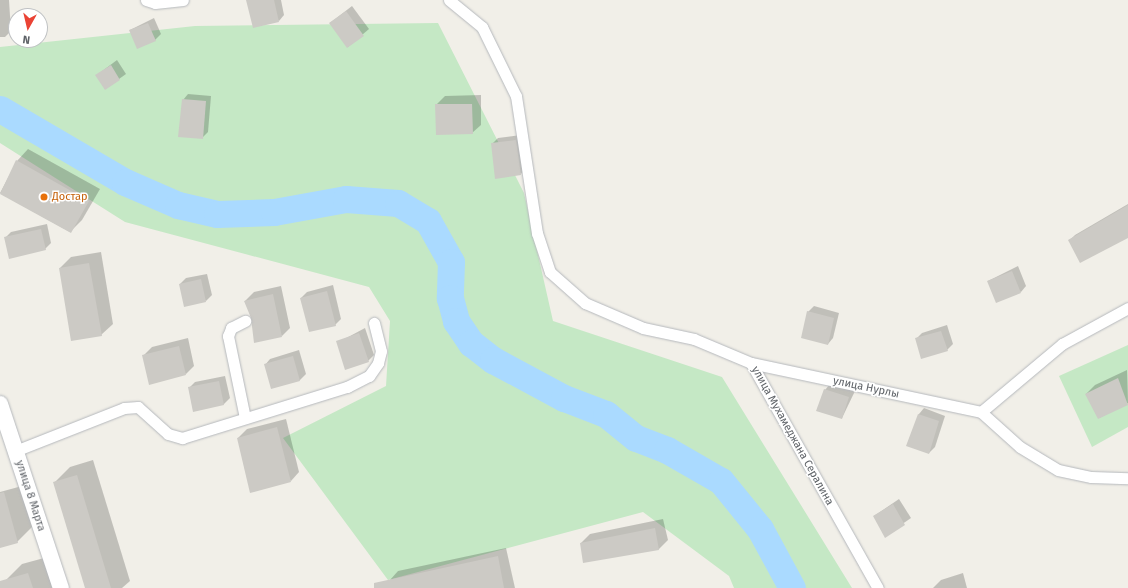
<!DOCTYPE html>
<html>
<head>
<meta charset="utf-8">
<style>
  body { margin:0 }
  #map { position:relative; width:1128px; height:588px; overflow:hidden; background:#f1efe8; font-family:"Fira Sans",sans-serif }
  div>[style] { position:absolute }
  [style*='--x'] { left:calc(var(--x)*1px); top:calc(var(--y)*1px); width:calc(var(--w)*1px); rotate:calc(var(--a)*1deg) }
  .green>* { inset:0; background:#c5e8c5 }
  .shadow>* { inset:0; background:#0003 }
  .river>* { height:27px; margin:-13.5px; padding:0 13.5px; transform-origin:13.5px; border-radius:13.5px; background:#aadaff }
  .building>* { inset:0; background:#cccac5 }
  .roads { filter:drop-shadow(0 0 1px #b5b8bc) drop-shadow(0 0 1px #b5b8bc) }
  .street>* { height:11px; margin:-5.5px; padding:0 5.5px; transform-origin:5.5px; border-radius:5.5px; background:#fff }
  .secondary>* { height:16px; margin:-8px; padding:0 8px; transform-origin:8px; border-radius:8px; background:#fff }
  .dots>* { width:11px; height:11px; translate:-50% -50%; box-sizing:border-box; border:2px solid #fff; border-radius:50% }
  span { translate:-50% -50%; white-space:nowrap; text-align:center; line-height:1.15; -webkit-text-stroke:3px #fff; paint-order:stroke }
  .food-label { font-size:11px; color:#c56008 }
  .left { translate:0 -50%; text-align:left }
  .street-label { font-size:11px; color:#5f6368 }
  .north { position:absolute; left:8px; top:8px; width:40px; height:40px; box-sizing:border-box; background:#fff; border:1px solid #bfc1c3; border-radius:50%; rotate:188deg; font-size:11px; font-weight:700; line-height:16px; text-align:center; color:#5f6368 }
  .north::after { content:''; display:block; margin:auto; width:14px; height:18px; background:#ea4335; clip-path:polygon(50% 0,100% 100%,50% 72%,0 100%) }
</style>
</head>
<body>
<div id="map">
  <div class="green">
    <div style="clip-path:polygon(438px 23px,524px 193px,553px 321px,722px 377px,852px 588px,734px 588px,729px 576px,643px 512px,388px 580px,283px 438px,386px 386px,390px 321px,369px 287px,125px 222px,0 143px,0 47px,195px 26px)"></div>
    <div style="clip-path:polygon(1128px 345px,1128px 427px,1092px 447px,1059px 376px)"></div>
  </div>
  <div class="shadow">
    <div style="clip-path:polygon(0 0,9px 0,11px 31px,5px 37px,0 37px)"></div>
    <div style="clip-path:polygon(247px 0,281px 0,284px 15px,279px 21px)"></div>
    <div style="clip-path:polygon(352px 6px,369px 29px,348px 47px,330px 23px)"></div>
    <div style="clip-path:polygon(154px 18px,161px 34px,155px 40px,130px 30px)"></div>
    <div style="clip-path:polygon(117px 60px,126px 74px,105px 89px,97px 75px)"></div>
    <div style="clip-path:polygon(188px 94px,211px 96px,208px 132px,202px 138px,183px 100px)"></div>
    <div style="clip-path:polygon(481px 95px,481px 125px,472px 133px,436px 105px,445px 96px)"></div>
    <div style="clip-path:polygon(521px 135px,526px 168px,521px 174px,492px 144px,498px 138px)"></div>
    <div style="clip-path:polygon(28px 149px,100px 189px,82px 220px,70px 232px,0 193px,17px 161px)"></div>
    <div style="clip-path:polygon(1128px 204px,1128px 237px,1069px 241px,1075px 235px)"></div>
    <div style="clip-path:polygon(47px 224px,51px 243px,45px 249px,5px 238px,11px 232px)"></div>
    <div style="clip-path:polygon(101px 252px,113px 324px,101px 335px,60px 268px,71px 257px)"></div>
    <div style="clip-path:polygon(1018px 266px,1026px 286px,1021px 292px,988px 281px)"></div>
    <div style="clip-path:polygon(207px 274px,212px 295px,206px 301px,180px 284px,186px 278px)"></div>
    <div style="clip-path:polygon(333px 285px,341px 319px,335px 325px,301px 298px,307px 292px)"></div>
    <div style="clip-path:polygon(281px 286px,290px 328px,282px 336px,252px 318px,245px 301px,254px 292px)"></div>
    <div style="clip-path:polygon(814px 306px,839px 313px,833px 338px,828px 344px,808px 312px)"></div>
    <div style="clip-path:polygon(947px 325px,953px 344px,947px 350px,916px 339px,922px 333px)"></div>
    <div style="clip-path:polygon(365px 328px,374px 355px,368px 361px,337px 343px)"></div>
    <div style="clip-path:polygon(188px 338px,194px 366px,186px 374px,143px 356px,152px 347px)"></div>
    <div style="clip-path:polygon(299px 350px,306px 374px,300px 380px,272px 388px,265px 365px,270px 359px)"></div>
    <div style="clip-path:polygon(1127px 370px,1128px 403px,1099px 418px,1086px 394px,1095px 385px)"></div>
    <div style="clip-path:polygon(225px 376px,230px 398px,224px 404px,194px 410px,189px 388px,195px 382px)"></div>
    <div style="clip-path:polygon(830px 384px,855px 391px,842px 418px,825px 390px)"></div>
    <div style="clip-path:polygon(924px 408px,945px 416px,935px 447px,929px 453px,907px 445px,919px 414px)"></div>
    <div style="clip-path:polygon(286px 419px,299px 472px,291px 481px,238px 438px,247px 429px)"></div>
    <div style="clip-path:polygon(93px 460px,130px 581px,122px 588px,86px 588px,54px 483px,70px 467px)"></div>
    <div style="clip-path:polygon(22px 486px,33px 526px,17px 542px,0 547px,0 492px)"></div>
    <div style="clip-path:polygon(899px 499px,911px 518px,885px 536px,874px 516px)"></div>
    <div style="clip-path:polygon(663px 519px,668px 540px,659px 549px,581px 543px,590px 534px)"></div>
    <div style="clip-path:polygon(506px 548px,515px 588px,391px 588px,390px 580px,398px 571px)"></div>
    <div style="clip-path:polygon(44px 558px,53px 588px,8px 588px,6px 580px,22px 564px)"></div>
    <div style="clip-path:polygon(963px 573px,967px 588px,933px 588px,941px 580px)"></div>
  </div>
  <div class="river">
    <div style="--x:0;--y:109;--w:145;--a:30.3"></div>
    <div style="--x:125;--y:182;--w:58;--a:23.5"></div>
    <div style="--x:178;--y:205;--w:40;--a:13"></div>
    <div style="--x:217;--y:214;--w:57;--a:-2"></div>
    <div style="--x:274;--y:212;--w:73;--a:-10.2"></div>
    <div style="--x:346;--y:199;--w:52;--a:4.4"></div>
    <div style="--x:398;--y:203;--w:35;--a:31"></div>
    <div style="--x:428;--y:221;--w:47;--a:60.7"></div>
    <div style="--x:451;--y:262;--w:36;--a:92"></div>
    <div style="--x:450;--y:298;--w:24;--a:75"></div>
    <div style="--x:456;--y:321;--w:27;--a:56"></div>
    <div style="--x:471;--y:343;--w:28;--a:38"></div>
    <div style="--x:493;--y:360;--w:81;--a:28.2"></div>
    <div style="--x:564;--y:398;--w:45;--a:20.9"></div>
    <div style="--x:606;--y:414;--w:38;--a:39"></div>
    <div style="--x:636;--y:438;--w:33;--a:21"></div>
    <div style="--x:667;--y:450;--w:62;--a:29.9"></div>
    <div style="--x:721;--y:481;--w:62;--a:50.9"></div>
    <div style="--x:760;--y:529;--w:67;--a:61.5"></div>
  </div>
  <div class="building">
    <div style="clip-path:polygon(246px 0,274px 0,279px 22px,253px 28px)"></div>
    <div style="clip-path:polygon(346px 11px,364px 36px,347px 48px,329px 23px)"></div>
    <div style="clip-path:polygon(148px 23px,156px 41px,137px 49px,129px 30px)"></div>
    <div style="clip-path:polygon(111px 65px,120px 80px,105px 90px,95px 75px)"></div>
    <div style="clip-path:polygon(182px 99px,206px 101px,203px 139px,178px 137px)"></div>
    <div style="clip-path:polygon(435px 104px,472px 104px,473px 134px,436px 135px)"></div>
    <div style="clip-path:polygon(516px 140px,521px 175px,495px 179px,491px 143px)"></div>
    <div style="clip-path:polygon(16px 160px,89px 201px,71px 233px,0 194px)"></div>
    <div style="clip-path:polygon(1128px 205px,1128px 238px,1080px 263px,1068px 240px)"></div>
    <div style="clip-path:polygon(41px 229px,46px 250px,9px 259px,4px 237px)"></div>
    <div style="clip-path:polygon(89px 263px,102px 336px,71px 341px,59px 268px)"></div>
    <div style="clip-path:polygon(1012px 271px,1021px 293px,996px 303px,987px 281px)"></div>
    <div style="clip-path:polygon(201px 279px,206px 302px,184px 307px,179px 284px)"></div>
    <div style="clip-path:polygon(327px 291px,336px 326px,309px 332px,300px 298px)"></div>
    <div style="clip-path:polygon(273px 294px,282px 337px,254px 343px,251px 318px,244px 301px)"></div>
    <div style="clip-path:polygon(807px 311px,834px 318px,828px 345px,801px 338px)"></div>
    <div style="clip-path:polygon(941px 331px,948px 351px,921px 359px,915px 338px)"></div>
    <div style="clip-path:polygon(359px 333px,369px 362px,345px 370px,336px 341px)"></div>
    <div style="clip-path:polygon(179px 346px,186px 375px,149px 385px,142px 355px)"></div>
    <div style="clip-path:polygon(293px 356px,300px 381px,271px 389px,264px 364px)"></div>
    <div style="clip-path:polygon(1118px 378px,1128px 405px,1098px 419px,1085px 394px)"></div>
    <div style="clip-path:polygon(219px 381px,224px 405px,193px 412px,188px 387px)"></div>
    <div style="clip-path:polygon(824px 389px,849px 397px,842px 419px,816px 411px)"></div>
    <div style="clip-path:polygon(918px 414px,939px 421px,929px 454px,906px 446px)"></div>
    <div style="clip-path:polygon(277px 427px,291px 482px,250px 493px,237px 438px)"></div>
    <div style="clip-path:polygon(77px 475px,111px 588px,85px 588px,53px 482px)"></div>
    <div style="clip-path:polygon(4px 492px,18px 543px,0 548px,0 493px)"></div>
    <div style="clip-path:polygon(893px 504px,905px 525px,885px 538px,873px 516px)"></div>
    <div style="clip-path:polygon(655px 528px,659px 550px,583px 563px,580px 543px)"></div>
    <div style="clip-path:polygon(498px 556px,504px 588px,374px 588px,374px 583px)"></div>
    <div style="clip-path:polygon(28px 573px,33px 588px,0 588px,0 581px)"></div>
  </div>
  <div class="roads">
    <div class="street">
      <div style="--x:146;--y:0;--w:9;--a:18"></div>
      <div style="--x:155;--y:3;--w:28;--a:-6"></div>
      <div style="--x:449;--y:0;--w:43;--a:39.3"></div>
      <div style="--x:482;--y:27;--w:77;--a:63.8"></div>
      <div style="--x:516;--y:96;--w:139;--a:81.3"></div>
      <div style="--x:537;--y:233;--w:41;--a:71.6"></div>
      <div style="--x:550;--y:272;--w:47;--a:41.5"></div>
      <div style="--x:585;--y:303;--w:63;--a:23.3"></div>
      <div style="--x:643;--y:328;--w:52;--a:12.2"></div>
      <div style="--x:694;--y:339;--w:62;--a:22.8"></div>
      <div style="--x:751;--y:363;--w:258;--a:60.6"></div>
      <div style="--x:751;--y:363;--w:235;--a:12"></div>
      <div style="--x:981;--y:412;--w:106;--a:-40"></div>
      <div style="--x:1062;--y:344;--w:75;--a:-28.6"></div>
      <div style="--x:981;--y:412;--w:52;--a:41.9"></div>
      <div style="--x:1020;--y:447;--w:44;--a:31.2"></div>
      <div style="--x:1058;--y:470;--w:34;--a:12"></div>
      <div style="--x:1091;--y:477;--w:37;--a:2"></div>
      <div style="--x:245;--y:418;--w:84;--a:-101.7"></div>
      <div style="--x:228;--y:336;--w:9;--a:-69"></div>
      <div style="--x:231;--y:328;--w:16;--a:-27"></div>
      <div style="--x:15;--y:451;--w:117;--a:-21.5"></div>
      <div style="--x:124;--y:408;--w:14;--a:-4"></div>
      <div style="--x:138;--y:407;--w:40;--a:42"></div>
      <div style="--x:168;--y:434;--w:15;--a:16"></div>
      <div style="--x:182;--y:438;--w:173;--a:-17.2"></div>
      <div style="--x:347;--y:387;--w:25;--a:-27"></div>
      <div style="--x:369;--y:376;--w:16;--a:-55"></div>
      <div style="--x:378;--y:363;--w:12;--a:-76"></div>
      <div style="--x:381;--y:351;--w:29;--a:-104"></div>
    </div>
    <div class="secondary">
      <div style="--x:0;--y:404;--w:194;--a:71.7"></div>
    </div>
  </div>
  <div class="dots">
    <div style="left:44px;top:197px;background:#e8710a"></div>
  </div>
  <div class="food-label">
    <span class="left" style="left:52px;top:197px">Достар</span>
  </div>
  <div class="street-label">
    <span style="left:866px;top:388px;rotate:12deg">улица Нурлы</span>
    <span style="left:792px;top:436px;rotate:61deg">улица Мухамеджана Сералина</span>
    <span style="left:30px;top:496px;rotate:72deg">улица 8 Марта</span>
  </div>
  <div class="north">N</div>
</div>
</body>
</html>
